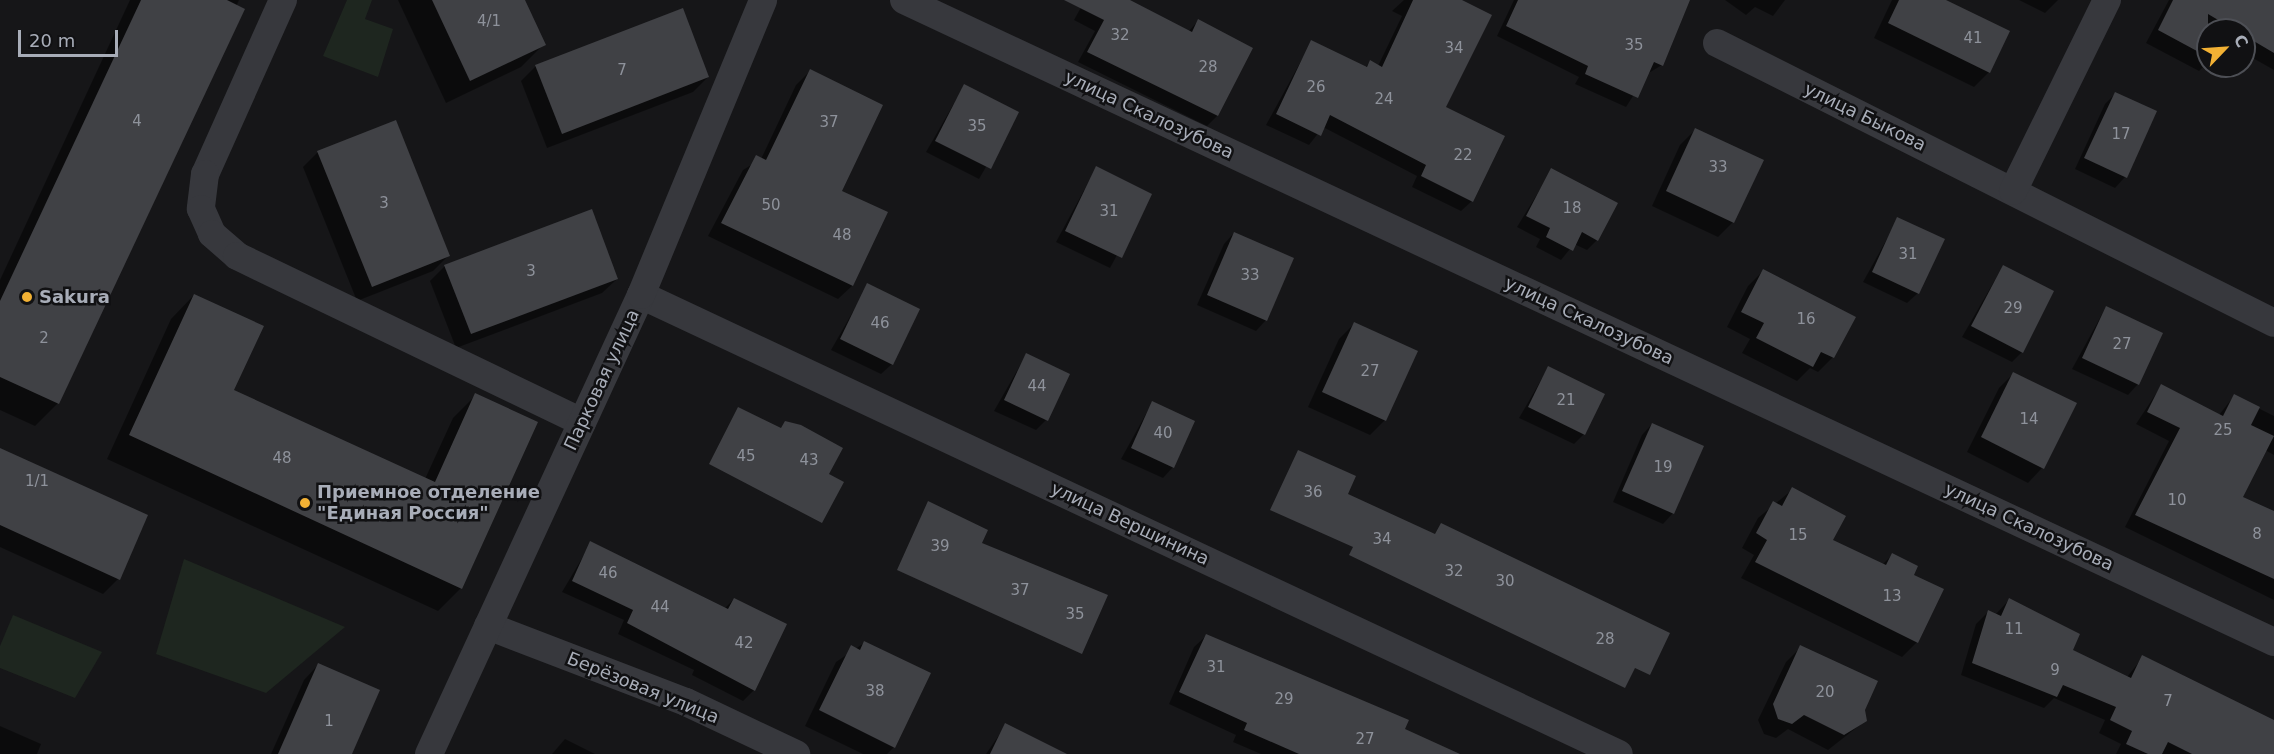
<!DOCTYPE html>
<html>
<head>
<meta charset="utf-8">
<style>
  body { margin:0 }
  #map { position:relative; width:2274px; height:754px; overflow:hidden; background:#161618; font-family:"DejaVu Sans",sans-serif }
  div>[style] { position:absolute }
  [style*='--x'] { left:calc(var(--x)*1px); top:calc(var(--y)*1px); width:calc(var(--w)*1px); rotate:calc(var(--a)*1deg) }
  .green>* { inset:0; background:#1e261f }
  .shadow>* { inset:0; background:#0007 }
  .building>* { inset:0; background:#404145 }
  .minor>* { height:28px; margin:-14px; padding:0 14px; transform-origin:14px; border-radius:14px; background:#37383d }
  .dots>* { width:16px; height:16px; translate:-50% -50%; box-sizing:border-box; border:3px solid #111113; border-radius:50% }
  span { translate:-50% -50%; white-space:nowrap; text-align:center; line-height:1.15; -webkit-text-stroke:5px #111113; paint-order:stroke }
  .number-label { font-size:15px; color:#8e929b }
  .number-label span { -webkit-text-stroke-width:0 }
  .street-label { font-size:18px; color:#a8adb8 }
  .poi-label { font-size:18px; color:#a8adb8; font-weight:700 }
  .left { translate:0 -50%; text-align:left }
  .north { position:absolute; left:2196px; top:18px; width:60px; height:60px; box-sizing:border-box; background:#111113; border:2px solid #4d4f55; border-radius:50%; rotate:65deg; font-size:16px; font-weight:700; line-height:24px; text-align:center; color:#a8adb8 }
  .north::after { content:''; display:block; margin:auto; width:21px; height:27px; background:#f2b134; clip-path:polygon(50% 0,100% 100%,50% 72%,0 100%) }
  .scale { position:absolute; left:18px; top:30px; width:100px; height:27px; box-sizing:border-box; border:3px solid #a8adb8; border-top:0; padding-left:8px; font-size:18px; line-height:21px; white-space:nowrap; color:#a8adb8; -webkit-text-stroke:4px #111113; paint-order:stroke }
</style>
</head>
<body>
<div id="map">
  <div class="green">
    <div style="clip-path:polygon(347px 0,372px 0,365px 19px,393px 29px,378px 77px,323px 56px)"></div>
    <div style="clip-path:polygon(184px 559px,345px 627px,266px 693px,156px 654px)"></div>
    <div style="clip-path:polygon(13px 615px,102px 652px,75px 698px,0 668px,0 646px)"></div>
  </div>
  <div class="shadow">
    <div style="clip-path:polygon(130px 0,239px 0,58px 403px,35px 426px,0 410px,0 280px)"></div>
    <div style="clip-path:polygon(398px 0,523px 0,544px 44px,521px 67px,446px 103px)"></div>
    <div style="clip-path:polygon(1085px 0,1127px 0,1188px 32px,1198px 21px,1251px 48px,1217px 116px,1207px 126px,1078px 62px,1095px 31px,1074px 20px)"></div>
    <div style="clip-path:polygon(1404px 0,1458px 0,1444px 108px,1472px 201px,1461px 211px,1412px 187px,1417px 176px,1323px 127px,1309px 145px,1266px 125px,1312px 41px,1365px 68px,1370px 62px,1378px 66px,1402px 16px,1392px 11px)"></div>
    <div style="clip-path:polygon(1514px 0,1688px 0,1662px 65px,1647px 74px,1626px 107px,1575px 84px,1579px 77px,1497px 36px)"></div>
    <div style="clip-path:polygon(1725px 0,1785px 0,1773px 16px,1755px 7px,1746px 15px)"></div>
    <div style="clip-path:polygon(1892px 0,1942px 0,1989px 72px,1974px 87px,1874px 38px)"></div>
    <div style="clip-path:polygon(2019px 0,2058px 0,2045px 13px)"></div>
    <div style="clip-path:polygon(2169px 0,2274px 0,2274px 70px,2244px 53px,2244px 30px,2208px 30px,2208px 62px,2199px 71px,2146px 43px)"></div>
    <div style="clip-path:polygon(536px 66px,708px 77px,693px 92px,547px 148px,521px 81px)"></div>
    <div style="clip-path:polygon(810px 71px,840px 191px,886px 213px,852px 286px,838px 299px,708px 236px,743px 170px,761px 159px,796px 85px)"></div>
    <div style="clip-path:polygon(964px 86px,1017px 113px,979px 179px,926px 152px)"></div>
    <div style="clip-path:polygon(2115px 94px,2155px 112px,2125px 177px,2115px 188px,2075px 169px,2105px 104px)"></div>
    <div style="clip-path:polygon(1695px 130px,1733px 222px,1718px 237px,1652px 206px,1680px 145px)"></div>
    <div style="clip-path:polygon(318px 152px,448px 256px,433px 271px,357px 301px,303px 167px)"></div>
    <div style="clip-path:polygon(1096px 168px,1150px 194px,1110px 268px,1056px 242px)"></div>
    <div style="clip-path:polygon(1552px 170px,1597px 240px,1587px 250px,1574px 244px,1561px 260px,1536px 247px,1540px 239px,1517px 227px)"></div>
    <div style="clip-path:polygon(1898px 219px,1918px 293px,1907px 303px,1863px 282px)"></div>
    <div style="clip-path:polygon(1234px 233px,1266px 320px,1256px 331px,1197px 305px,1224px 244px)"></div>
    <div style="clip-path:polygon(445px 266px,617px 279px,602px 293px,456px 348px,430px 281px)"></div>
    <div style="clip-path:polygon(2003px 266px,2022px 352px,2012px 362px,1962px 337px)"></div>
    <div style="clip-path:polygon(1763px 271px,1833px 357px,1818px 372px,1810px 368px,1797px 381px,1742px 353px,1750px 339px,1727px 327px,1748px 286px)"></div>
    <div style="clip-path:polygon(868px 285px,892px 364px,881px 374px,831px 350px)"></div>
    <div style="clip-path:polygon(194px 295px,232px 391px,425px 479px,453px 418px,476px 395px,461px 588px,438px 611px,107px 459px,171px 319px)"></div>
    <div style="clip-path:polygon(2106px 307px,2138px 384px,2128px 395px,2072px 369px)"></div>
    <div style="clip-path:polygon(1354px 324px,1385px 420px,1370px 435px,1308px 407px,1339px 339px)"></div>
    <div style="clip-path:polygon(1026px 355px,1046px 420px,1036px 430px,994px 411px)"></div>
    <div style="clip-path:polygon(1548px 368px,1584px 434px,1574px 444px,1519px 418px)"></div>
    <div style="clip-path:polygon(2014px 373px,2042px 468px,2028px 483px,1967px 452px,1999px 388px)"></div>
    <div style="clip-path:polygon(2161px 386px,2219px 415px,2234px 396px,2274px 416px,2274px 455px,2265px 450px,2241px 498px,2274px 514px,2274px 600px,2125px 527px,2169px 441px,2136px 424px)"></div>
    <div style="clip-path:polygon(1152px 403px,1173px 467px,1163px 478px,1121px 459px)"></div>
    <div style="clip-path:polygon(1652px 424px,1673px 513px,1663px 524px,1613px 502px,1642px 435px)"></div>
    <div style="clip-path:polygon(0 450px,118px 579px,103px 594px,0 547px)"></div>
    <div style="clip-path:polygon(1793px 489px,1831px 541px,1882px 565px,1892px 555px,1912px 576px,1917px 642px,1902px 657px,1741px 578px,1754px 555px,1742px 548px,1758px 518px)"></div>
    <div style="clip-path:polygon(591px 543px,724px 609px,734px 599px,785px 625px,754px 690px,743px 701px,692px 675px,694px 670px,618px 634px,624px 620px,562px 592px)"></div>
    <div style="clip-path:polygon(2009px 600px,2078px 635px,2071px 650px,2127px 677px,2143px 657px,2274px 722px,2274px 754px,2116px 754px,2121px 744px,2099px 733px,2105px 720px,2054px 698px,2044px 708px,1961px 675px,1976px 624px,1988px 612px,1995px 615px)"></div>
    <div style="clip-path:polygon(1206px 636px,1403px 730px,1456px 754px,1261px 754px,1233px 742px,1236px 735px,1169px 704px,1194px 647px)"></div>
    <div style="clip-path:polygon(864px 643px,894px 747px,887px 754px,863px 754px,805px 726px,836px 662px)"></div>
    <div style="clip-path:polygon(1801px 647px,1863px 710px,1865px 721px,1828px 750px,1788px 729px,1776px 738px,1764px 734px,1758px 720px,1786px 662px)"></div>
    <div style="clip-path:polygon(318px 665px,351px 754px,271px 754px,304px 680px)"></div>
    <div style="clip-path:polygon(1006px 725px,1063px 754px,986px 754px)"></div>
    <div style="clip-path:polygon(0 726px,41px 744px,37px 754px,0 754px)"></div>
    <div style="clip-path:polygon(565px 739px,595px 754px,552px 754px)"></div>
  </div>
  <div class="building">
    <div style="clip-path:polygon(141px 0,227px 0,245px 9px,59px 404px,0 377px,0 301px)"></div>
    <div style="clip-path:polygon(432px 0,525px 0,546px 45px,470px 81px)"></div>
    <div style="clip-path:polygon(1064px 0,1130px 0,1192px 32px,1198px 19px,1253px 48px,1218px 116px,1087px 52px,1104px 20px)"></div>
    <div style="clip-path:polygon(1413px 0,1462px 0,1492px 15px,1446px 107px,1505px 136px,1473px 202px,1421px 176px,1426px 165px,1330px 115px,1321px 136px,1276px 114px,1311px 40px,1367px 67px,1370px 60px,1382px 67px)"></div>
    <div style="clip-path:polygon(1518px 0,1690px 0,1663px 66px,1654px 62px,1638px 98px,1585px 74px,1588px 66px,1506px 26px)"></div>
    <div style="clip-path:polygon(1899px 0,1946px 0,2010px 31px,1990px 73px,1888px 23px)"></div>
    <div style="clip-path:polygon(2173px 0,2274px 0,2274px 53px,2208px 14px,2208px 57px,2158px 30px)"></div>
    <div style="clip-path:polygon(683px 8px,709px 77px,562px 134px,535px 65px)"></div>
    <div style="clip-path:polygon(810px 69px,883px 105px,842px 191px,888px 212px,853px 286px,721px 223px,756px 155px,766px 160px)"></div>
    <div style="clip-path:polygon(964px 84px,1019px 112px,991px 169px,935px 141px)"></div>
    <div style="clip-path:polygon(2115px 92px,2157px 111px,2127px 178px,2084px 158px)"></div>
    <div style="clip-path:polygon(396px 120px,450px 256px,372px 287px,317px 151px)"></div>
    <div style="clip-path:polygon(1695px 128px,1764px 160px,1734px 223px,1666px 191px)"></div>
    <div style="clip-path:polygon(1096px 166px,1152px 194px,1122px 258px,1065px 231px)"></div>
    <div style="clip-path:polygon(1551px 168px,1618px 203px,1598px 241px,1582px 232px,1573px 251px,1546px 237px,1550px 228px,1526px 216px)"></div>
    <div style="clip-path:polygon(592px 209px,618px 279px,471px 334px,444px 265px)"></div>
    <div style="clip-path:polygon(1897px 217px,1945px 239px,1919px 294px,1872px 272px)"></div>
    <div style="clip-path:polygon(1234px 232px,1294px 258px,1267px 321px,1207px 295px)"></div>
    <div style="clip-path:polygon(2003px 265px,2054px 291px,2023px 353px,1971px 326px)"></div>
    <div style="clip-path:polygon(1763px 269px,1856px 317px,1834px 358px,1821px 352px,1813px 367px,1756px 338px,1764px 323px,1741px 312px)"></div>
    <div style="clip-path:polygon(867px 283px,920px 309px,893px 365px,840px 339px)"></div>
    <div style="clip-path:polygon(194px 294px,264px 326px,234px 390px,435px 482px,475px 393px,538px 422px,462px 589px,129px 435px)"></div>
    <div style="clip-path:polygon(2106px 306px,2163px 333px,2139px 385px,2082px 358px)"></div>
    <div style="clip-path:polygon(1354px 322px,1418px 351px,1386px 421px,1322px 392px)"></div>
    <div style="clip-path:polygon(1026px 353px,1070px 374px,1048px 421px,1004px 400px)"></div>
    <div style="clip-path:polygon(1548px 366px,1605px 394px,1585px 435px,1528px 407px)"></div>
    <div style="clip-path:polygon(2013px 372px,2077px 403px,2044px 469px,1981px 437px)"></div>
    <div style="clip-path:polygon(2161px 384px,2223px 416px,2234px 394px,2260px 407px,2251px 425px,2274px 436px,2243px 497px,2274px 511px,2274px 579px,2135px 515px,2180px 428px,2147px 412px)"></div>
    <div style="clip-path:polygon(1152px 401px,1195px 421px,1174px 468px,1131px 448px)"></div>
    <div style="clip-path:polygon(738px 407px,781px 428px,785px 421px,801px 425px,843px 448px,829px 474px,844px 482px,822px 523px,709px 464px)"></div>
    <div style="clip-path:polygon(1652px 423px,1704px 446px,1674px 514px,1622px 491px)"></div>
    <div style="clip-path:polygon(0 448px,148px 515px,120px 580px,0 525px)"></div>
    <div style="clip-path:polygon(1298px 450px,1356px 476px,1348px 494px,1435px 534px,1441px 523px,1670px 633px,1650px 675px,1635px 668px,1625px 688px,1349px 555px,1353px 547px,1270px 510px)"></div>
    <div style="clip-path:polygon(1792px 487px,1846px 516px,1833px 540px,1886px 565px,1892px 553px,1918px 566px,1914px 575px,1944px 589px,1918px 643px,1755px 562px,1767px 540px,1756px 533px,1773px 501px,1782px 506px)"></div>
    <div style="clip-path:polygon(928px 501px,988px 530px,982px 543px,1108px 595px,1082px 654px,897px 570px)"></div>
    <div style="clip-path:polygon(590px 541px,728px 609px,734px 598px,787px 624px,755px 691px,627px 623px,633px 610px,572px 581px)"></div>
    <div style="clip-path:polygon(2009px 598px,2080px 634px,2073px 650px,2131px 678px,2142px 655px,2274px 720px,2274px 754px,2192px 754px,2168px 742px,2162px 754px,2148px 754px,2126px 744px,2132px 731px,2110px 720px,2116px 707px,2063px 685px,2057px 697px,1972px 663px,1988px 610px,2001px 616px)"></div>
    <div style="clip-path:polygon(1206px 634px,1409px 720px,1405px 729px,1460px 754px,1299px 754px,1244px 730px,1247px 723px,1179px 692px)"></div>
    <div style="clip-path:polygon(864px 641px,931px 673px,895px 748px,819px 710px,851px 645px,860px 650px)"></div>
    <div style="clip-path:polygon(1800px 645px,1878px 681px,1865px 710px,1867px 721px,1844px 735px,1804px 715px,1792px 724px,1778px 719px,1773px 704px)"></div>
    <div style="clip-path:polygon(318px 663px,380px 690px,352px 754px,278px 754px)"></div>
    <div style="clip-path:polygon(1005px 723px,1067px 754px,990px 754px)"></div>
  </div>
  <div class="minor">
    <div style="--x:283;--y:0;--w:191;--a:114.1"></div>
    <div style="--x:205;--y:174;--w:35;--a:97"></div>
    <div style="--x:201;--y:209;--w:27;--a:66"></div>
    <div style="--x:212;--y:234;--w:33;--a:41"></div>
    <div style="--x:237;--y:256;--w:383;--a:25.7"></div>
    <div style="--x:904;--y:0;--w:1513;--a:25.11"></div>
    <div style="--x:1717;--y:43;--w:623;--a:26.69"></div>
    <div style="--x:2013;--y:191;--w:213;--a:-63.8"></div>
    <div style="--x:641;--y:295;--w:1080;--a:25.14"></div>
    <div style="--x:488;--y:626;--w:212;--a:21"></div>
    <div style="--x:686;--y:702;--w:122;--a:25.3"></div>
    <div style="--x:429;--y:754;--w:506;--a:-65.21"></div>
    <div style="--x:641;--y:295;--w:319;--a:-67.5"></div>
  </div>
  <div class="dots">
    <div style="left:27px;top:297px;background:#f2b134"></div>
    <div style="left:305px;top:503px;background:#f2b134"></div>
  </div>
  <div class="number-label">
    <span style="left:489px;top:22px">4/1</span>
    <span style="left:1120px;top:36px">32</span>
    <span style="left:1973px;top:39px">41</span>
    <span style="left:1634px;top:46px">35</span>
    <span style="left:1454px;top:49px">34</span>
    <span style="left:1208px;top:68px">28</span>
    <span style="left:622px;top:71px">7</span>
    <span style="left:1316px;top:88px">26</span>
    <span style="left:1384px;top:100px">24</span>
    <span style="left:137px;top:122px">4</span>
    <span style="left:829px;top:123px">37</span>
    <span style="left:977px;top:127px">35</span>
    <span style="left:2121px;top:135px">17</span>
    <span style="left:1463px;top:156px">22</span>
    <span style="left:1718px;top:168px">33</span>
    <span style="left:384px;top:204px">3</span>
    <span style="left:771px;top:206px">50</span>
    <span style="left:1572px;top:209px">18</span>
    <span style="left:1109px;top:212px">31</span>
    <span style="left:842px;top:236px">48</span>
    <span style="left:1908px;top:255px">31</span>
    <span style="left:531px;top:272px">3</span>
    <span style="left:1250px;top:276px">33</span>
    <span style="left:2013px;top:309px">29</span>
    <span style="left:1806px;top:320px">16</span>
    <span style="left:880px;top:324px">46</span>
    <span style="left:44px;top:339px">2</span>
    <span style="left:2122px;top:345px">27</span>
    <span style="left:1370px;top:372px">27</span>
    <span style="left:1037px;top:387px">44</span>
    <span style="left:1566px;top:401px">21</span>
    <span style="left:2029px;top:420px">14</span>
    <span style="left:2223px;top:431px">25</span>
    <span style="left:1163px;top:434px">40</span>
    <span style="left:746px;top:457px">45</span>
    <span style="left:282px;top:459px">48</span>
    <span style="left:809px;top:461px">43</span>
    <span style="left:1663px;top:468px">19</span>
    <span style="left:37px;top:482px">1/1</span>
    <span style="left:1313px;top:493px">36</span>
    <span style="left:2177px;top:501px">10</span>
    <span style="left:2257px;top:535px">8</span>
    <span style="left:1798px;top:536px">15</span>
    <span style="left:1382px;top:540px">34</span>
    <span style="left:940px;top:547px">39</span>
    <span style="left:1454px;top:572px">32</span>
    <span style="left:608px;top:574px">46</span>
    <span style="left:1505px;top:582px">30</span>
    <span style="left:1020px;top:591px">37</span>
    <span style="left:1892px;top:597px">13</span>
    <span style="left:660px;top:608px">44</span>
    <span style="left:1075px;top:615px">35</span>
    <span style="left:2014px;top:630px">11</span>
    <span style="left:1605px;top:640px">28</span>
    <span style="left:744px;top:644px">42</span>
    <span style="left:1216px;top:668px">31</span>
    <span style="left:2055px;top:671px">9</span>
    <span style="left:875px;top:692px">38</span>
    <span style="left:1825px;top:693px">20</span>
    <span style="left:1284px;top:700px">29</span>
    <span style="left:2168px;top:702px">7</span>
    <span style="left:329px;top:722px">1</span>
    <span style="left:1365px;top:740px">27</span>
  </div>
  <div class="street-label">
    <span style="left:1149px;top:115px;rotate:25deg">улица Скалозубова</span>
    <span style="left:1865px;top:117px;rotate:26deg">улица Быкова</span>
    <span style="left:1589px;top:321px;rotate:25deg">улица Скалозубова</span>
    <span style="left:602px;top:380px;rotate:-65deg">Парковая улица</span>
    <span style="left:1130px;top:524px;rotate:25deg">улица Вершинина</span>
    <span style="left:2029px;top:527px;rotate:25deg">улица Скалозубова</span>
    <span style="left:643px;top:688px;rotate:22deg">Берёзовая улица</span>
  </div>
  <div class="poi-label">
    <span class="left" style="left:39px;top:297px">Sakura</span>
    <span class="left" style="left:317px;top:503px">Приемное отделение<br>"Единая Россия"</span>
  </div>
  <div class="north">С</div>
  <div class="scale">20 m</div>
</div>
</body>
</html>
